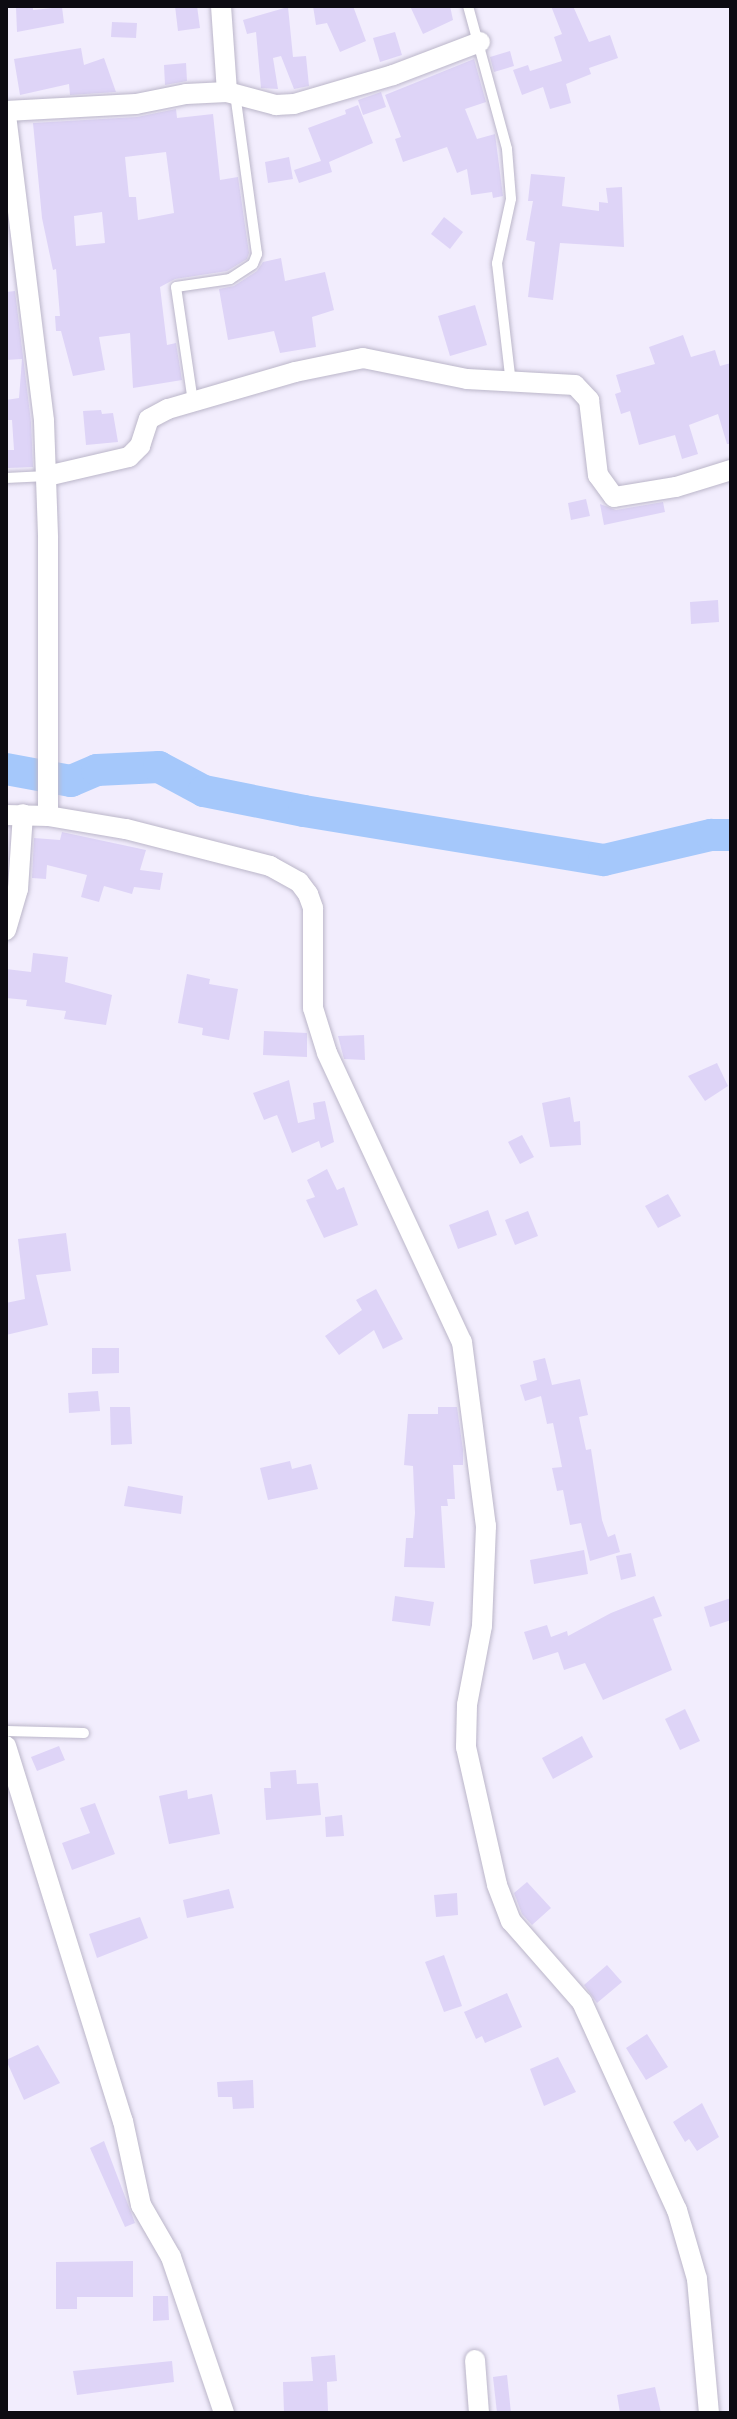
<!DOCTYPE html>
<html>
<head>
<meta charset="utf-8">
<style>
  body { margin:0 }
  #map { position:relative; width:737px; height:2419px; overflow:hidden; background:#f2edfd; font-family:Mulish,sans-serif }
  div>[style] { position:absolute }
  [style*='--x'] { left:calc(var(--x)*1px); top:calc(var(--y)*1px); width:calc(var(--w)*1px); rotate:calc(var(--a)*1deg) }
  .river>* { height:32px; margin:-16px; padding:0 16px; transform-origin:16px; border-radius:16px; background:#a5c8fb }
  .building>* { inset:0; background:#ded4f7 }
  .roads { filter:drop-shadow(0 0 2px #bbb6c9) drop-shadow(0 0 2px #bbb6c9) }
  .lane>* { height:10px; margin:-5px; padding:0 5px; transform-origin:5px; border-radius:5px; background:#fff }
  .street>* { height:20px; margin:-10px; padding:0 10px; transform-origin:10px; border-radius:10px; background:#fff }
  span { translate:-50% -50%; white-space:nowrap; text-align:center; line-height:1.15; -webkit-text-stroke:6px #f2edfd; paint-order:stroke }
  .frame { position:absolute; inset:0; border:8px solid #0d0b12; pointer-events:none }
</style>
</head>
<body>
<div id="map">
  <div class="river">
    <div style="--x:6;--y:769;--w:66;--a:10.5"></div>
    <div style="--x:71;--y:781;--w:28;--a:-23"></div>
    <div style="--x:97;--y:770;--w:62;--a:-2.8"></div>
    <div style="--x:159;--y:767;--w:51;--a:28.1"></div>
    <div style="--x:204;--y:791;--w:102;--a:11.3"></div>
    <div style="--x:304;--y:811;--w:304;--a:9.3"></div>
    <div style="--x:604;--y:860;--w:110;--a:-13.2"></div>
    <div style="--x:711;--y:835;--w:20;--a:0"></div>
  </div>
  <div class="building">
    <div style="clip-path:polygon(33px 6px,33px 10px,62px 7px,64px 23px,17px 32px,16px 7px)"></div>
    <div style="clip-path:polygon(175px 6px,197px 6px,200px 28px,178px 31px)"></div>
    <div style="clip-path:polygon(313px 6px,353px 6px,366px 41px,340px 52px,327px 23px,316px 25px)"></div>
    <div style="clip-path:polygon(410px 6px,450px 6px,453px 20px,423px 34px)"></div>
    <div style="clip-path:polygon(551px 6px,573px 6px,589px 42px,610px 35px,618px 58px,589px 68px,591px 74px,566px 84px,571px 103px,550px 109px,543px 87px,522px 95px,513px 70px,528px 65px,530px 71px,562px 61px,554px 37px,562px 34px)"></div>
    <div style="clip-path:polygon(288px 7px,293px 57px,306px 56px,309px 86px,294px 89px,281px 56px,273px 58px,278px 89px,261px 88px,256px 32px,247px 34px,243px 20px)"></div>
    <div style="clip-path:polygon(112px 22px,137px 23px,136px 38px,111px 37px)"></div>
    <div style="clip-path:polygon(395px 32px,402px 55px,380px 62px,373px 38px)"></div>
    <div style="clip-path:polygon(81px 48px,84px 65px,104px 58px,116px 92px,70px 95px,69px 84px,20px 95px,14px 59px)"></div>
    <div style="clip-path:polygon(510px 51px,514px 66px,494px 72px,490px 57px)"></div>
    <div style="clip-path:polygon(474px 59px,486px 102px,465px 109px,477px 139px,495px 134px,503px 196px,493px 198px,492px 192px,471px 195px,467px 169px,457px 173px,447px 147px,403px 162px,395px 139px,401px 137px,385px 95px)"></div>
    <div style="clip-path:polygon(186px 63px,187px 81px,165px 85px,164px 65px)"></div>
    <div style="clip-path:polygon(381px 92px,386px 107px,363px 115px,358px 100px)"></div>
    <div style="clip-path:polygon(358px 105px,373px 143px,329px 162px,332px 172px,299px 183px,294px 170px,321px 161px,308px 128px,346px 114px,345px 110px)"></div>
    <div style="clip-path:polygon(evenodd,176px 109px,177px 118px,213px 114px,220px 180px,238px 177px,249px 253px,247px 259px,227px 271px,175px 279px,160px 287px,167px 345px,176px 343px,182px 380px,133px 388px,130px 333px,99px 337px,105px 370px,73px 376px,61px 331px,56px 331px,55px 316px,60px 316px,56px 269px,53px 270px,42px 218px,33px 123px,137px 117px,176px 109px,166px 152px,174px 213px,138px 220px,136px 197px,129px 197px,125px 157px,166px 152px,176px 109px,102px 212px,105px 243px,76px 246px,74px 216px,102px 212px)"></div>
    <div style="clip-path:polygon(289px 157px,293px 179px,268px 183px,265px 162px)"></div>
    <div style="clip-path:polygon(531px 174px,565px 177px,562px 206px,599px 211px,599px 202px,608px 203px,606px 188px,622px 187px,624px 247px,560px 243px,553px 300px,528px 297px,535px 242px,526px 240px,533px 201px,528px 201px)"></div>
    <div style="clip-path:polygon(444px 217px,463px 232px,450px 249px,431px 234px)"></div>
    <div style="clip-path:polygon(281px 258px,285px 281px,325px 272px,334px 310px,312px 317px,316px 347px,280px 353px,274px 331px,228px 340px,219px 289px,234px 286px,257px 271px,263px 262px)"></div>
    <div style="clip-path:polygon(15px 291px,31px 422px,33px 467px,8px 468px,7px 450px,14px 450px,12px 420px,6px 420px,6px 400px,19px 398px,22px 359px,6px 360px,6px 292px)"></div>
    <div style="clip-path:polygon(475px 305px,487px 345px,450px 356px,438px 316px)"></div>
    <div style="clip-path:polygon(683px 335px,691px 357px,715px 350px,720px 366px,731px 363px,731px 444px,727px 444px,718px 414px,689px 425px,698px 454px,682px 459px,675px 435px,639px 445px,630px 411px,621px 414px,615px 394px,621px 392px,616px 375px,655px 364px,649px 347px)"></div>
    <div style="clip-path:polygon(101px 410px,102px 414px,113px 413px,118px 442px,86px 445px,83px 411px)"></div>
    <div style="clip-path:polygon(586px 499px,590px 516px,571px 520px,568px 503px)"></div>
    <div style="clip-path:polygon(663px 502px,665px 512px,604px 525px,600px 504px,616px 510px)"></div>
    <div style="clip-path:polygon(718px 600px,719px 622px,691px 624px,690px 602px)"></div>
    <div style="clip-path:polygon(62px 832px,146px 850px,140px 870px,163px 873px,160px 890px,134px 887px,132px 894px,104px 886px,99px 902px,81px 897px,87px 875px,47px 865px,46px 879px,32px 878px,34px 838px,60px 840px)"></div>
    <div style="clip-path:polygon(33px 953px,68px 957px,65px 982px,112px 995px,106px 1025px,64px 1019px,66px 1011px,26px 1006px,27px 1000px,6px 998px,6px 969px,31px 972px)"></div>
    <div style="clip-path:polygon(187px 974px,210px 979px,209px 984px,238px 989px,229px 1040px,202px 1035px,203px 1028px,178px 1023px)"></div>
    <div style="clip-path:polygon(264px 1031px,307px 1033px,307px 1057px,263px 1055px)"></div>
    <div style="clip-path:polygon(364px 1035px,365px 1060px,344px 1059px,338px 1036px)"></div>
    <div style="clip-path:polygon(717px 1063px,728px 1086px,705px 1101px,688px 1076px)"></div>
    <div style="clip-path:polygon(289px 1080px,298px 1123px,315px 1119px,313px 1103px,325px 1101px,334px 1142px,321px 1148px,319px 1141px,292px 1153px,277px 1115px,264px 1120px,253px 1093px)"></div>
    <div style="clip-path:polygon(570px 1097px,574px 1122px,580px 1121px,581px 1145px,550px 1147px,542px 1103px)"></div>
    <div style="clip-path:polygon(522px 1135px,534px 1157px,520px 1164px,508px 1142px)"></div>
    <div style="clip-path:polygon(327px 1169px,337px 1190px,344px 1187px,358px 1225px,324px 1238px,306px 1200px,315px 1197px,307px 1180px)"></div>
    <div style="clip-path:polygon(668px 1194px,681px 1216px,658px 1228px,645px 1206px)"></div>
    <div style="clip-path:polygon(488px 1210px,497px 1235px,458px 1249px,449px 1225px)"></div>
    <div style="clip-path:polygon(528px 1211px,538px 1236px,515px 1245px,505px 1220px)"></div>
    <div style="clip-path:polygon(66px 1233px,71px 1271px,36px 1275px,48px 1325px,6px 1335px,6px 1303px,25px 1299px,18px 1239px)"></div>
    <div style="clip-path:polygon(376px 1289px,403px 1339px,383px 1349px,374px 1330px,339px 1355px,325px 1336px,362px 1310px,356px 1300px)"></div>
    <div style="clip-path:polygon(92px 1348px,119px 1348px,119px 1373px,92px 1374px)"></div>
    <div style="clip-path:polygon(545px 1358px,552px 1385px,580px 1379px,588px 1415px,579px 1417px,586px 1450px,591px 1449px,602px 1520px,608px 1537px,615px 1534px,620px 1552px,590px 1561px,581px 1523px,570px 1525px,563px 1490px,557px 1491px,552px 1468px,562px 1467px,553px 1423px,547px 1424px,541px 1396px,525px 1401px,520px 1385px,537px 1380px,533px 1361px)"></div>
    <div style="clip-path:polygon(98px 1391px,100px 1411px,69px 1413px,68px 1393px)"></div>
    <div style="clip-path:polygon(110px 1407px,130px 1407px,132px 1444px,111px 1445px)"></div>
    <div style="clip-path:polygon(438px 1407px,457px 1407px,463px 1450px,463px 1465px,453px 1465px,455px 1499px,447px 1499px,448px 1506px,441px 1506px,445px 1568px,404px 1567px,406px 1538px,413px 1538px,415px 1513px,413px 1466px,404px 1465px,408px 1414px,438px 1414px)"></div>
    <div style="clip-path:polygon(290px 1461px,292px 1469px,311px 1464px,318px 1489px,268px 1500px,260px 1468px)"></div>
    <div style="clip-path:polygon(128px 1486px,183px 1496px,181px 1514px,124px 1506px)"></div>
    <div style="clip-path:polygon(584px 1550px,588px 1574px,534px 1584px,530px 1560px)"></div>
    <div style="clip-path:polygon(631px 1553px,636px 1576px,621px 1580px,616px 1556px)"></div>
    <div style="clip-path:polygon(395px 1596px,434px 1602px,430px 1626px,392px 1621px)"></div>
    <div style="clip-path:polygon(654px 1596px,662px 1616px,653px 1619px,672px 1670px,603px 1700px,585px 1663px,564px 1670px,558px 1652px,533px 1660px,524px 1632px,547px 1625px,551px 1637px,567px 1631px,568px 1636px,611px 1613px)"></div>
    <div style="clip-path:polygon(731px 1598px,731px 1620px,710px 1627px,704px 1607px)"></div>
    <div style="clip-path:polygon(685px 1709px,700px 1741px,680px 1750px,665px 1719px)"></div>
    <div style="clip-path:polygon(582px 1736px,593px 1757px,553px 1779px,542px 1758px)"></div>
    <div style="clip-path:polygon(59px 1746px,65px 1760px,37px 1771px,31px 1757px)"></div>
    <div style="clip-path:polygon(296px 1770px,297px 1784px,318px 1783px,321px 1815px,266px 1820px,264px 1788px,271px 1788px,270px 1772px)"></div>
    <div style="clip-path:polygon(187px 1790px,188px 1799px,212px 1794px,220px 1834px,169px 1844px,159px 1796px)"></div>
    <div style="clip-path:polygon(95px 1803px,115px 1854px,72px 1870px,62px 1843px,90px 1833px,80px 1808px)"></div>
    <div style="clip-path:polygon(342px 1815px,344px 1836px,326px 1837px,325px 1817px)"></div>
    <div style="clip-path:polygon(527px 1882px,551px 1908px,532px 1925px,522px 1914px,514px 1893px)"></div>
    <div style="clip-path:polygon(229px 1889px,234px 1908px,187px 1918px,183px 1900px)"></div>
    <div style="clip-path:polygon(457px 1893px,458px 1915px,436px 1917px,434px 1895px)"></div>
    <div style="clip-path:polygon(140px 1917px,148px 1938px,97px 1958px,89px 1934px)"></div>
    <div style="clip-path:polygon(444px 1955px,462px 2006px,444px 2012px,425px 1962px)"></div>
    <div style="clip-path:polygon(607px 1965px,622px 1982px,597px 2003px,584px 1985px)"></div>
    <div style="clip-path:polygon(507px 1993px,522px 2027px,485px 2043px,482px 2036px,476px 2039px,464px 2012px)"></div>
    <div style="clip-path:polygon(647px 2034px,668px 2067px,646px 2080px,626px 2048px)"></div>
    <div style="clip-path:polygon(38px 2045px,60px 2083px,24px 2100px,6px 2060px)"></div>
    <div style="clip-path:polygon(558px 2057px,576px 2092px,544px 2106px,530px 2069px)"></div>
    <div style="clip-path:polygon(253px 2080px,254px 2108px,233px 2109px,232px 2097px,218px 2097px,217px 2082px)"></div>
    <div style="clip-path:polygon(702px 2103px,719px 2137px,697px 2151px,689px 2139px,685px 2142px,673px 2122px)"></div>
    <div style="clip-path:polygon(104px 2141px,135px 2223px,125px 2227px,90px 2148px)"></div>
    <div style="clip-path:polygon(133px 2261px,133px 2297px,77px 2297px,77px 2309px,56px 2309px,56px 2262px)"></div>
    <div style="clip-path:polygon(153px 2296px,168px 2296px,169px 2320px,153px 2321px)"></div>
    <div style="clip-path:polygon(335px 2355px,337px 2381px,327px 2382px,328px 2411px,284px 2413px,283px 2382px,313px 2381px,311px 2357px)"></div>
    <div style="clip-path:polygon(172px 2361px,174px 2382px,77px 2395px,73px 2371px)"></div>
    <div style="clip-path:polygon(507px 2375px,511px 2413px,497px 2413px,493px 2377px)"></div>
    <div style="clip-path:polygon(655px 2387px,661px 2413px,620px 2413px,617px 2395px)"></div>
  </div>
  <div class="roads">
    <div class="lane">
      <div style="--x:468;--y:6;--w:148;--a:74.7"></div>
      <div style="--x:507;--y:149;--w:50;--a:85.4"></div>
      <div style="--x:511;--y:199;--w:66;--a:102.3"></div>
      <div style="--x:497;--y:263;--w:122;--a:83.4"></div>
      <div style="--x:193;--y:402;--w:116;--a:-98.4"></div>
      <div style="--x:176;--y:287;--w:55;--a:-8.4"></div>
      <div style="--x:230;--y:279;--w:27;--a:-33"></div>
      <div style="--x:253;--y:264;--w:11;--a:-68"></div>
      <div style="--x:257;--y:254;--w:162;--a:-97.8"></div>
      <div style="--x:6;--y:478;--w:41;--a:-2.8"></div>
      <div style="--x:6;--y:1731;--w:78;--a:1.5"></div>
    </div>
    <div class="street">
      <div style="--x:221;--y:6;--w:86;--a:86"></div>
      <div style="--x:6;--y:111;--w:130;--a:-3.1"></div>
      <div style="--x:136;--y:104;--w:51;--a:-11.3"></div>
      <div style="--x:186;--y:94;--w:41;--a:-2.8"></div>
      <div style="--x:227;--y:92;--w:51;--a:14.9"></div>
      <div style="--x:276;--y:105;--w:18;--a:-3"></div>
      <div style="--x:294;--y:104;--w:103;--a:-16.3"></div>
      <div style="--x:393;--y:75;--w:93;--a:-20.8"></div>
      <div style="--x:6;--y:115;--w:308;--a:82.9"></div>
      <div style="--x:44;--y:421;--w:117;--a:88"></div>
      <div style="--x:48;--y:538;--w:278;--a:90"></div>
      <div style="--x:47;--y:476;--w:84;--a:-13"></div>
      <div style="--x:129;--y:457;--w:16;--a:-45"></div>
      <div style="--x:140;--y:446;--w:28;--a:-72"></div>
      <div style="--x:149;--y:419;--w:21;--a:-28"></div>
      <div style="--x:168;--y:409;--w:132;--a:-16.2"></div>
      <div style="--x:295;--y:372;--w:69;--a:-11.6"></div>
      <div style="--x:363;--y:358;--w:106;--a:11.4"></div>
      <div style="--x:467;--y:379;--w:108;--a:3.2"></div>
      <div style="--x:575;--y:385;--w:21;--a:47"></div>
      <div style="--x:589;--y:400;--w:76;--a:83.2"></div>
      <div style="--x:598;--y:475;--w:27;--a:54"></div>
      <div style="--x:614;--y:497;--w:63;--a:-9.2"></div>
      <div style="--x:676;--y:487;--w:58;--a:-17.2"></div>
      <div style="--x:6;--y:815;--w:42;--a:1.4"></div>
      <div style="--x:48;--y:816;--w:79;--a:9.5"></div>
      <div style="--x:126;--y:829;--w:149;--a:14.4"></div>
      <div style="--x:270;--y:866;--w:33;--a:29"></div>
      <div style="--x:299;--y:882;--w:15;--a:53"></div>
      <div style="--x:308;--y:894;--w:15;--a:70"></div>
      <div style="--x:313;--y:908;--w:100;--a:90"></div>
      <div style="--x:313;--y:1008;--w:47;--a:72.7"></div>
      <div style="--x:327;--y:1053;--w:319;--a:65"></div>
      <div style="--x:462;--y:1342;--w:186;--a:82.6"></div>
      <div style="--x:486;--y:1526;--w:100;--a:92.3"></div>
      <div style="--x:482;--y:1626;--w:80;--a:100.8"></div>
      <div style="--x:467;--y:1705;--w:42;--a:91.4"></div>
      <div style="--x:466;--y:1747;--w:141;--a:77.3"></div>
      <div style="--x:497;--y:1885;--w:39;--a:69"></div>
      <div style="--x:511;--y:1921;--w:108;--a:48.8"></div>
      <div style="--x:582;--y:2002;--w:229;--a:65.5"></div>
      <div style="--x:677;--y:2210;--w:72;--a:73.8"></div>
      <div style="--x:697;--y:2279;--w:135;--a:84.9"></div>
      <div style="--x:6;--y:930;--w:43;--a:-73.7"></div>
      <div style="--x:18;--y:889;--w:75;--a:-86.2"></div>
      <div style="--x:6;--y:1746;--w:393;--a:72.7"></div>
      <div style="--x:123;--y:2121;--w:86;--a:77.9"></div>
      <div style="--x:141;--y:2205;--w:60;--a:60"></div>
      <div style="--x:171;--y:2257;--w:165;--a:71.2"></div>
      <div style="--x:475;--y:2360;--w:53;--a:85.7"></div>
    </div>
  </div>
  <div class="frame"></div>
</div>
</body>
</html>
